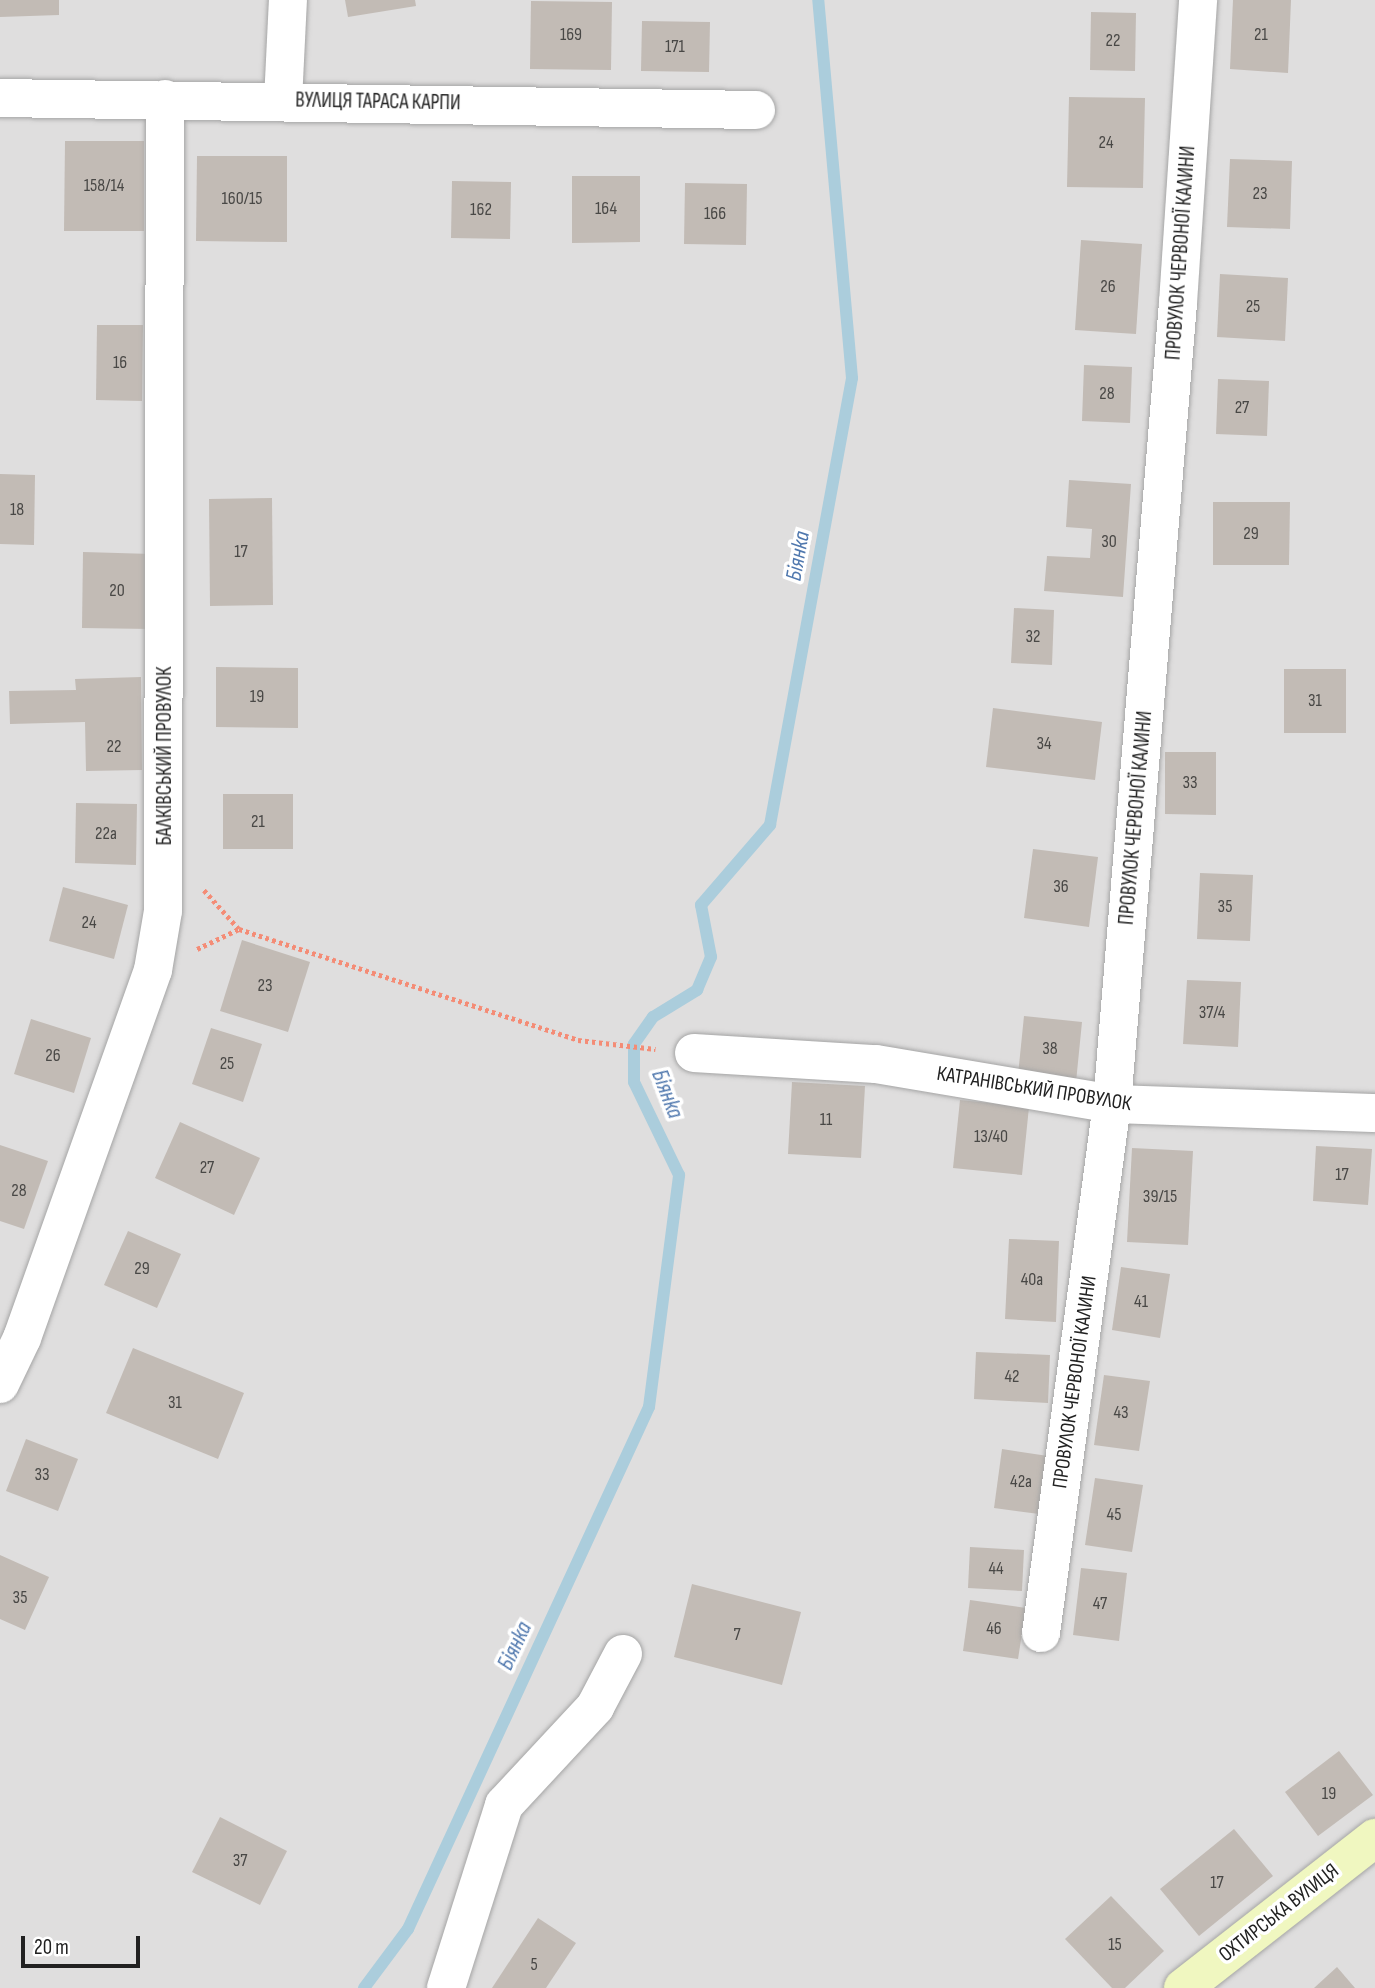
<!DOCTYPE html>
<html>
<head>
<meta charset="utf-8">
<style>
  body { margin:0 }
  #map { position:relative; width:1375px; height:1988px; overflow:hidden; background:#f1efe8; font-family:"Sofia Sans Condensed",sans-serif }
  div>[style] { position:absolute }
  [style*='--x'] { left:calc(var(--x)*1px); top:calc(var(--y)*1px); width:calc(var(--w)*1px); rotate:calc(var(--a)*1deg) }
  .residential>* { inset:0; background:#dfdede }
  .stream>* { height:12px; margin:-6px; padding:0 6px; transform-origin:6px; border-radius:6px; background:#abcddc }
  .building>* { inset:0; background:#c2bbb5 }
  .path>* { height:4.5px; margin-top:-2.25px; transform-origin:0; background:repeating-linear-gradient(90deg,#f48c76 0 3.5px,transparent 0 7px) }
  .roads { filter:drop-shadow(0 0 2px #a5a5a5) drop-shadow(0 0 2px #a5a5a5) }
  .street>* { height:38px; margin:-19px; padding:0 19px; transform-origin:19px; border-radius:19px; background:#fff }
  .secondary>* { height:38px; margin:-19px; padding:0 19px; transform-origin:19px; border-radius:19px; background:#f0f7c0 }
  span { translate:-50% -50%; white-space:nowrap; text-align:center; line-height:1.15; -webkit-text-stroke:7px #fff; paint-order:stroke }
  .number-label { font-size:18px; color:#494846 }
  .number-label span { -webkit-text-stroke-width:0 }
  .street-label { font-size:21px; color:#212121 }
  .water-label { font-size:23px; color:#5078ae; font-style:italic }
  .scale { position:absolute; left:21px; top:1936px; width:119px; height:32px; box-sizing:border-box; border:4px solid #212121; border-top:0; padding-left:9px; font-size:21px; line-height:24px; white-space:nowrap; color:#212121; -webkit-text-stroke:5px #fff; paint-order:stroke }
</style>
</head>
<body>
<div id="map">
  <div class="residential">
    <div style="clip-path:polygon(0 0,1375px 0,1375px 1988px,0 1988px)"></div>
  </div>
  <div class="stream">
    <div style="--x:364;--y:1988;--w:74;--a:-53.3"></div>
    <div style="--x:408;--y:1929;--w:575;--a:-65.22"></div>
    <div style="--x:649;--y:1407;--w:234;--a:-82.6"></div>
    <div style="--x:679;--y:1175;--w:103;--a:-115.8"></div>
    <div style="--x:634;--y:1082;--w:38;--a:-90"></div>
    <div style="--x:634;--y:1044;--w:33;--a:-55"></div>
    <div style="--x:653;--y:1017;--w:52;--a:-31.5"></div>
    <div style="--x:697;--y:990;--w:36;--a:-67"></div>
    <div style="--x:711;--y:957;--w:53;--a:-100.9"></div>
    <div style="--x:701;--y:905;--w:106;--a:-49.2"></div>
    <div style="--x:770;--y:825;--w:454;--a:-79.6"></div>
    <div style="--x:852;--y:378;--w:380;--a:-95.1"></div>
  </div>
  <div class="building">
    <div style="clip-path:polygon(0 0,59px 0,59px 15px,0 17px)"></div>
    <div style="clip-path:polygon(345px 0,415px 0,416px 6px,348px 17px)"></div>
    <div style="clip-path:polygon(1233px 0,1291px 0,1288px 73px,1230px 69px)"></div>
    <div style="clip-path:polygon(531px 1px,612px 2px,611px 70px,530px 69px)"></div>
    <div style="clip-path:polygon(1091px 12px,1136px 13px,1135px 71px,1090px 70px)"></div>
    <div style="clip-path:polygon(642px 21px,710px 22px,709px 72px,641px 71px)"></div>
    <div style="clip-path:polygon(1069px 97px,1145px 98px,1143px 188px,1067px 187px)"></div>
    <div style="clip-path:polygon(65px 141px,144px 141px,144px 231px,64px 231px)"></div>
    <div style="clip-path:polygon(197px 156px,287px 156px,287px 242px,196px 241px)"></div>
    <div style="clip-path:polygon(1230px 159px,1292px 161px,1290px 229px,1227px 227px)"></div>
    <div style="clip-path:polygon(572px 176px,640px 176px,640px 242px,572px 243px)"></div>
    <div style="clip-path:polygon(452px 181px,511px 182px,510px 239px,451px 238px)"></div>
    <div style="clip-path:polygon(685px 183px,747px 184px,746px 245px,684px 244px)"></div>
    <div style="clip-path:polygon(1081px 240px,1142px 244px,1136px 334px,1075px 330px)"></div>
    <div style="clip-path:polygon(1220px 274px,1288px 278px,1285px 341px,1217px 337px)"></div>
    <div style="clip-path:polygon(97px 325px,143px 325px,142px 401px,96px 400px)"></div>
    <div style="clip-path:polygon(1084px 365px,1132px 367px,1130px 423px,1082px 421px)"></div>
    <div style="clip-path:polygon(1218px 379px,1269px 381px,1267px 436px,1216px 434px)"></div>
    <div style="clip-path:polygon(0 474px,35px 475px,34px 545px,0 544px)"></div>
    <div style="clip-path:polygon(1069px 480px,1131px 484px,1123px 597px,1044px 591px,1047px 556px,1090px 558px,1092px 529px,1066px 527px)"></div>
    <div style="clip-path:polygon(272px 498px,273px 605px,210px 606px,209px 499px)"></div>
    <div style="clip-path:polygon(1213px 502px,1290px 502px,1289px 565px,1213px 565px)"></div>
    <div style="clip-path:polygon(83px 552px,152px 554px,151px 629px,82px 628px)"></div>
    <div style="clip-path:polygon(1014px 608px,1054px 610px,1052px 665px,1011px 663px)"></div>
    <div style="clip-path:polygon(216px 667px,298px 668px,298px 728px,216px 727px)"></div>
    <div style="clip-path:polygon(1284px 669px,1346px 669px,1346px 733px,1284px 733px)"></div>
    <div style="clip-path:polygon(141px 677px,142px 770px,86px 771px,85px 722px,10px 724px,9px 691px,76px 690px,75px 679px)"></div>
    <div style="clip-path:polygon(993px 708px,1102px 722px,1095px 780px,986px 767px)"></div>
    <div style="clip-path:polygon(1165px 752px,1216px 752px,1216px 815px,1165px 814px)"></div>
    <div style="clip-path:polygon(223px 794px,293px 794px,293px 849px,223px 849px)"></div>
    <div style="clip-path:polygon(76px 803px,137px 804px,136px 865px,75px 863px)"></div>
    <div style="clip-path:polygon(1033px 849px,1098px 857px,1089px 927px,1024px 918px)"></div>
    <div style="clip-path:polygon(1200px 873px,1253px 875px,1250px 941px,1197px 939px)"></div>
    <div style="clip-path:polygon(63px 887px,128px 905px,114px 959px,49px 941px)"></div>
    <div style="clip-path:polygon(242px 940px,310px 962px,288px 1032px,220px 1011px)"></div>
    <div style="clip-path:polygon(1187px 980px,1241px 982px,1238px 1047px,1183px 1044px)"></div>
    <div style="clip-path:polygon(1024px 1016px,1082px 1022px,1076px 1082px,1018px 1075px)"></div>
    <div style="clip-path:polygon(31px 1019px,91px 1038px,74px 1093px,14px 1074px)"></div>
    <div style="clip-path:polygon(211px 1028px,262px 1044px,243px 1102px,192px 1084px)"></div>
    <div style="clip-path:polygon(792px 1082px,865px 1086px,861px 1158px,788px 1154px)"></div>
    <div style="clip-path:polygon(960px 1100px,1029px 1107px,1022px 1175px,953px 1168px)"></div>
    <div style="clip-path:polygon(180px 1122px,260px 1158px,234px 1215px,155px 1178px)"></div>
    <div style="clip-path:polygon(0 1145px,48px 1161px,24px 1229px,0 1221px)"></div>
    <div style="clip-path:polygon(1316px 1146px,1372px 1149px,1368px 1205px,1313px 1201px)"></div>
    <div style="clip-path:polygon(1132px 1148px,1193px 1151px,1188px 1245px,1127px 1242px)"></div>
    <div style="clip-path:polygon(128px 1231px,181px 1254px,157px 1308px,104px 1285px)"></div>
    <div style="clip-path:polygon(1009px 1239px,1059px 1241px,1056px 1322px,1005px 1319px)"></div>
    <div style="clip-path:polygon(1121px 1267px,1170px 1274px,1160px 1338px,1112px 1330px)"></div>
    <div style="clip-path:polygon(133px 1348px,244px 1393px,218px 1459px,106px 1413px)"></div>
    <div style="clip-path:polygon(976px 1352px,1050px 1355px,1048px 1403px,974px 1399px)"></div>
    <div style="clip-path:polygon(1104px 1375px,1150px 1381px,1139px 1451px,1094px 1445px)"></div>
    <div style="clip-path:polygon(26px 1439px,78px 1459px,58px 1511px,6px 1491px)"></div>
    <div style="clip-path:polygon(1002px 1449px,1048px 1456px,1039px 1514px,994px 1508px)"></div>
    <div style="clip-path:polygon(1095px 1478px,1143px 1485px,1132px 1552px,1085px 1545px)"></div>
    <div style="clip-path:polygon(970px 1547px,1024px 1550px,1022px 1591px,968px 1588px)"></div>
    <div style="clip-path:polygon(0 1555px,49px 1577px,25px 1630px,0 1619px)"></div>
    <div style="clip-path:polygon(1081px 1568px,1127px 1573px,1119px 1641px,1073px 1635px)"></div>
    <div style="clip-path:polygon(692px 1584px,801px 1612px,782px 1685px,674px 1657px)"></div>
    <div style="clip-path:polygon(970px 1600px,1026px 1608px,1018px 1659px,963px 1651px)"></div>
    <div style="clip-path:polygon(1339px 1751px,1373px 1795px,1318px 1836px,1285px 1792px)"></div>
    <div style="clip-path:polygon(220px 1817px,287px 1851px,260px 1905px,192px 1872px)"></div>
    <div style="clip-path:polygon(1234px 1829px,1273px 1876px,1199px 1936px,1160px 1889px)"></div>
    <div style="clip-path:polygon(1111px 1896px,1164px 1951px,1125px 1988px,1112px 1988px,1065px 1939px)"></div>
    <div style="clip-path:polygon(538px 1918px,576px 1943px,546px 1988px,492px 1988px)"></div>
    <div style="clip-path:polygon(1337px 1967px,1355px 1988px,1314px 1988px)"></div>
  </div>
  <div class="path">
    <div style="--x:204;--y:890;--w:52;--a:48.1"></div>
    <div style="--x:197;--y:949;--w:47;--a:-25.5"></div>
    <div style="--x:239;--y:929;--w:357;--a:18.1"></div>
    <div style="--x:578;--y:1040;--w:78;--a:6.7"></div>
  </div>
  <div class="roads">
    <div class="street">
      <div style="--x:0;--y:98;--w:756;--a:0.91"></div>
      <div style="--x:283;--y:101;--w:101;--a:-87.2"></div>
      <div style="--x:694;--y:1053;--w:182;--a:3.5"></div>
      <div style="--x:876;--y:1064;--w:239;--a:9.6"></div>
      <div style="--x:1112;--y:1104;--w:263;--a:2"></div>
      <div style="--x:0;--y:1384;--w:51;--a:-64.4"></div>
      <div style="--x:22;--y:1338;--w:391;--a:-70.4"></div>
      <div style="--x:153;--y:970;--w:60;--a:-80.4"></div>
      <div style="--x:163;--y:911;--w:812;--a:-89.86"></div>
      <div style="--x:1041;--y:1633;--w:534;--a:-82.36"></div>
      <div style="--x:1112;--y:1104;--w:804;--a:-85.29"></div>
      <div style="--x:1178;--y:303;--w:304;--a:-86.2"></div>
      <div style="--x:446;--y:1988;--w:192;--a:-72.4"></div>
      <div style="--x:504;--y:1805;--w:134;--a:-47.1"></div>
      <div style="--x:595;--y:1707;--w:60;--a:-62.2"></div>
    </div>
    <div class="secondary">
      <div style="--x:1183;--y:1988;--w:244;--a:-38"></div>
    </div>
  </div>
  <div class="number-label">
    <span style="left:571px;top:35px">169</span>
    <span style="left:1261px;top:35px">21</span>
    <span style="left:1113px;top:41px">22</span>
    <span style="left:675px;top:47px">171</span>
    <span style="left:1106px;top:143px">24</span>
    <span style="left:104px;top:186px">158/14</span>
    <span style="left:1260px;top:194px">23</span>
    <span style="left:242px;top:199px">160/15</span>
    <span style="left:606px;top:209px">164</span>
    <span style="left:481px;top:210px">162</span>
    <span style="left:715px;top:214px">166</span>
    <span style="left:1108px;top:287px">26</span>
    <span style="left:1253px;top:307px">25</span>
    <span style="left:120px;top:363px">16</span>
    <span style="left:1107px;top:394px">28</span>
    <span style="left:1242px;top:408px">27</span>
    <span style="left:17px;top:510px">18</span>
    <span style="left:1251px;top:534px">29</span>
    <span style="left:1109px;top:542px">30</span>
    <span style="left:241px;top:552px">17</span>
    <span style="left:117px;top:591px">20</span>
    <span style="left:1033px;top:637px">32</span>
    <span style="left:257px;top:697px">19</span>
    <span style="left:1315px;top:701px">31</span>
    <span style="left:1044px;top:744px">34</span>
    <span style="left:114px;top:747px">22</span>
    <span style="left:1190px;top:783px">33</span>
    <span style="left:258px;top:822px">21</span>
    <span style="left:106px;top:834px">22а</span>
    <span style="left:1061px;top:887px">36</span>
    <span style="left:1225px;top:907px">35</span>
    <span style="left:89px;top:923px">24</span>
    <span style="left:265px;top:986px">23</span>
    <span style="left:1212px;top:1013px">37/4</span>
    <span style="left:1050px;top:1049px">38</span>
    <span style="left:53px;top:1056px">26</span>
    <span style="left:227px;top:1064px">25</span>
    <span style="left:826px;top:1120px">11</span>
    <span style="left:991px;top:1137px">13/40</span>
    <span style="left:207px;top:1168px">27</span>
    <span style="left:1342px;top:1175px">17</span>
    <span style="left:19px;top:1191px">28</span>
    <span style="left:1160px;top:1197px">39/15</span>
    <span style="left:142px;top:1269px">29</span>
    <span style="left:1032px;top:1280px">40а</span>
    <span style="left:1141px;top:1302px">41</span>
    <span style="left:1012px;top:1377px">42</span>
    <span style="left:175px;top:1403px">31</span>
    <span style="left:1121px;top:1413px">43</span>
    <span style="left:42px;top:1475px">33</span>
    <span style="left:1021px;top:1482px">42а</span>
    <span style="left:1114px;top:1515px">45</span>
    <span style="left:996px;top:1569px">44</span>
    <span style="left:20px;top:1598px">35</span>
    <span style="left:1100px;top:1604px">47</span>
    <span style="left:994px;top:1629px">46</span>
    <span style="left:737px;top:1635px">7</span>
    <span style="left:1329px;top:1794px">19</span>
    <span style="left:240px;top:1861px">37</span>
    <span style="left:1217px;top:1883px">17</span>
    <span style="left:1115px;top:1945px">15</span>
    <span style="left:534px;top:1965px">5</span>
  </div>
  <div class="street-label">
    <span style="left:378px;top:102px;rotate:1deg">ВУЛИЦЯ ТАРАСА КАРПИ</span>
    <span style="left:1181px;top:253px;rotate:-86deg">ПРОВУЛОК ЧЕРВОНОЇ КАЛИНИ</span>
    <span style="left:165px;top:756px;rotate:-90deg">БАЛКІВСЬКИЙ ПРОВУЛОК</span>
    <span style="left:1136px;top:818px;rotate:-85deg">ПРОВУЛОК ЧЕРВОНОЇ КАЛИНИ</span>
    <span style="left:1034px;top:1089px;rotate:9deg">КАТРАНІВСЬКИЙ ПРОВУЛОК</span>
    <span style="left:1075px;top:1382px;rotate:-82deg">ПРОВУЛОК ЧЕРВОНОЇ КАЛИНИ</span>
    <span style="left:1279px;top:1913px;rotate:-38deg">ОХТИРСЬКА ВУЛИЦЯ</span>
  </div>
  <div class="water-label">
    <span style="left:798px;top:556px;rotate:-80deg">Біянка</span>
    <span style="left:667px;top:1094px;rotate:69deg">Біянка</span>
    <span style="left:515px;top:1646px;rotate:-65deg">Біянка</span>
  </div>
  <div class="scale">20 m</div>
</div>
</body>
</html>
